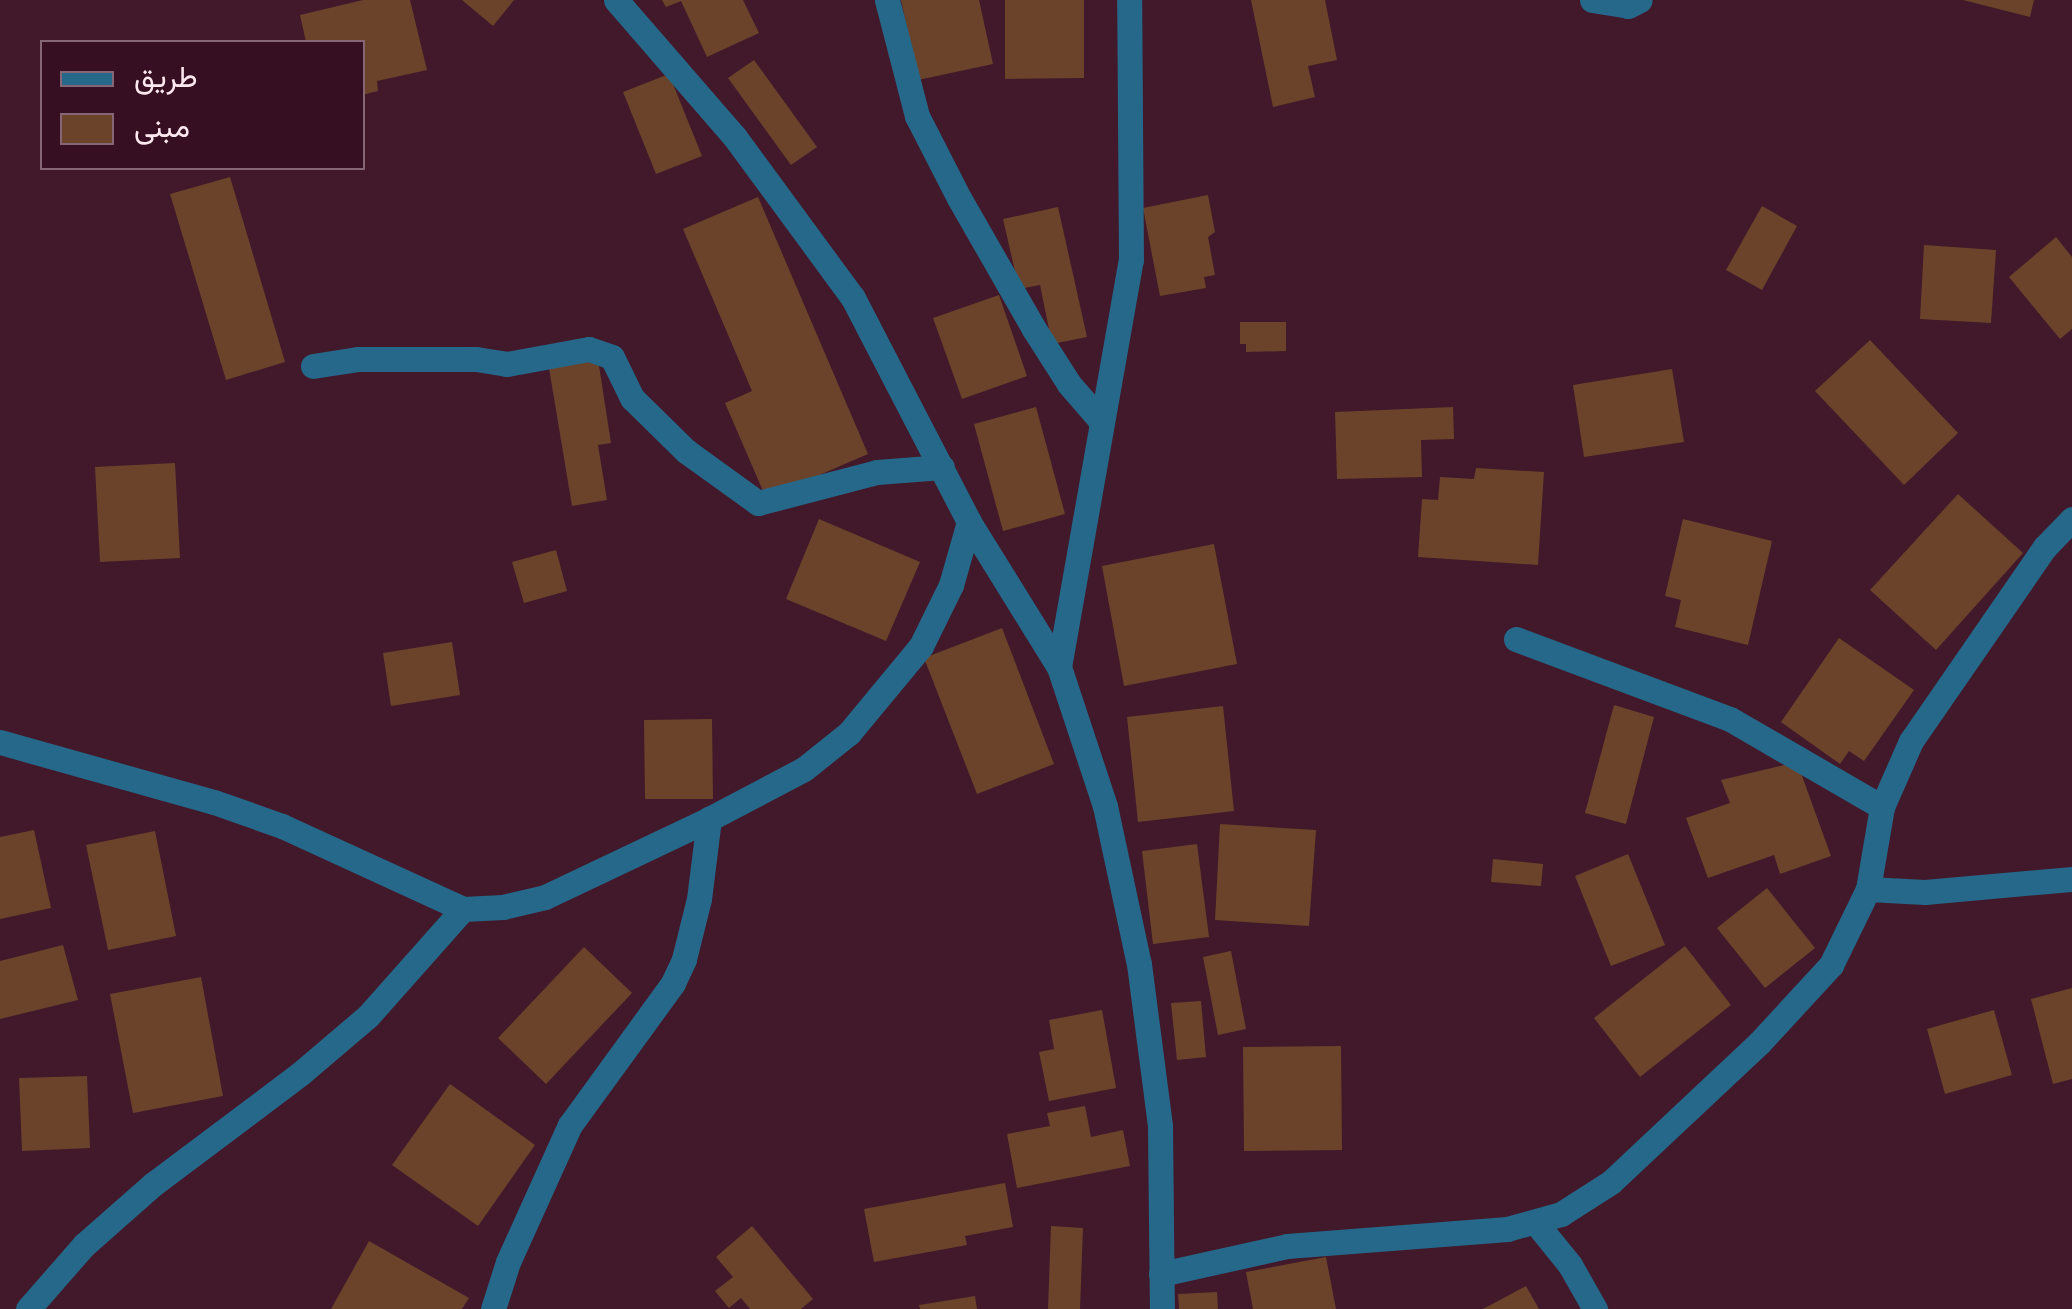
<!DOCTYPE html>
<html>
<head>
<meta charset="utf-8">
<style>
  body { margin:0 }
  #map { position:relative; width:2072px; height:1309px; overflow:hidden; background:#41192b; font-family:Lato,Vazirmatn,sans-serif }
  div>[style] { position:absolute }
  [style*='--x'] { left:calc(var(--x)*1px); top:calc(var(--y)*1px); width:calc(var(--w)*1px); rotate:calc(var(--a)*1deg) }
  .building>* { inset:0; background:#6a432a }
  .minor>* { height:25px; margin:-12.5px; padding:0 12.5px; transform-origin:12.5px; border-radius:12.5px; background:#266889 }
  span { translate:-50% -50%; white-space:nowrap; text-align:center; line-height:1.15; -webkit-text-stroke:10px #360f22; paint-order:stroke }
  .legend { position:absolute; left:40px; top:40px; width:325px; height:130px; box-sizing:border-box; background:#360f22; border:2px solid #866674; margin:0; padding:12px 18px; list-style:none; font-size:30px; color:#fee8f0 }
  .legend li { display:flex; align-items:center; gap:20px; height:50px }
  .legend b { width:50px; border:2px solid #866674 }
</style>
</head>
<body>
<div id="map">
  <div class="building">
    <div style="clip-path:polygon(363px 0,410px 0,427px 70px,377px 81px,378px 91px,362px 95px,362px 42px,306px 42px,300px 15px)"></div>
    <div style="clip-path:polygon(462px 0,514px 0,493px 26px)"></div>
    <div style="clip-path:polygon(662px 0,743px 0,759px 33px,707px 57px,681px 1px,666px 7px)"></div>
    <div style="clip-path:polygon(901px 0,979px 0,993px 64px,918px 80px)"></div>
    <div style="clip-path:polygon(1005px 0,1084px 0,1084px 78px,1005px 79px)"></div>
    <div style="clip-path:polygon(1251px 0,1325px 0,1337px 60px,1308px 66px,1315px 97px,1273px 107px)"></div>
    <div style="clip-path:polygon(1963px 0,2034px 0,2030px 17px)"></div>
    <div style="clip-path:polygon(754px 60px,817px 147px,791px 165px,728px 78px)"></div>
    <div style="clip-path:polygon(669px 74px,702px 156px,656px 174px,623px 92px)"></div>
    <div style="clip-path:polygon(230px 177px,285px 362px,226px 380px,170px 194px)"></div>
    <div style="clip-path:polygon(1208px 195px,1215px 232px,1208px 237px,1215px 275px,1204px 277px,1206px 288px,1160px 296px,1143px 208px)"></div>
    <div style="clip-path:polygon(758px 197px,868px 454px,766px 498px,725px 403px,752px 391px,683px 229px)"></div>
    <div style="clip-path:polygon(1762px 206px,1797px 226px,1762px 290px,1726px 270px)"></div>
    <div style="clip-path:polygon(1058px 207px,1087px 337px,1052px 344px,1040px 285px,1019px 289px,1003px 219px)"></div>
    <div style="clip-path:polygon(2056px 237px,2072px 257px,2072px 329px,2060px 339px,2009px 277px)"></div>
    <div style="clip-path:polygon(1924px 245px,1996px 250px,1991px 323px,1920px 319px)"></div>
    <div style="clip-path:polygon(999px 295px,1027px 376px,962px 399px,933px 318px)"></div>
    <div style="clip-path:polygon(1240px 322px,1286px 322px,1286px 351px,1246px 352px,1246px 344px,1240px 344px)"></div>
    <div style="clip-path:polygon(1870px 340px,1958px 433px,1904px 485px,1815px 391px)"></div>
    <div style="clip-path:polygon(598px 359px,611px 443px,598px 445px,607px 500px,572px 506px,549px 368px)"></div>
    <div style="clip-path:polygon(1672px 369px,1684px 442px,1584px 457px,1573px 385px)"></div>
    <div style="clip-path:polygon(1036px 407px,1065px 514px,1003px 531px,974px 424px)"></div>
    <div style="clip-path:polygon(1453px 407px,1454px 439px,1421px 440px,1422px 477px,1337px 479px,1335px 412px)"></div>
    <div style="clip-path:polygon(175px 463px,180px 558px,100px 562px,95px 467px)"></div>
    <div style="clip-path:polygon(1476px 468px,1544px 472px,1538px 565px,1418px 557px,1422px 499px,1438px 500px,1440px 477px,1474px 479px)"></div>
    <div style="clip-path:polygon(1958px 494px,2023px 553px,1936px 650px,1870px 590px)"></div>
    <div style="clip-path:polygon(819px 519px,920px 562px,886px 641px,786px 599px)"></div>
    <div style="clip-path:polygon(1683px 519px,1772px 541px,1748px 645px,1675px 627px,1681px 600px,1665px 596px)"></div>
    <div style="clip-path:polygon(1214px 544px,1237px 664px,1124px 686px,1102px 566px)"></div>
    <div style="clip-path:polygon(556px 550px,567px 591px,524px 603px,512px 562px)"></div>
    <div style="clip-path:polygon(1002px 628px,1054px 764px,977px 794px,924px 658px)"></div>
    <div style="clip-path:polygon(1839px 638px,1914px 690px,1864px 761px,1849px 751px,1840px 764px,1781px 722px)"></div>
    <div style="clip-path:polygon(452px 642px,460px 695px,391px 706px,383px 653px)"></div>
    <div style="clip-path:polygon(1614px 705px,1654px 717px,1626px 824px,1585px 813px)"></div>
    <div style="clip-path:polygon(1223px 706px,1234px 811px,1138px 822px,1127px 717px)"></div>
    <div style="clip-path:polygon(712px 719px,713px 799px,645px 799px,644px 720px)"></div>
    <div style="clip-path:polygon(1797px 762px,1831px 856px,1780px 874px,1774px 855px,1708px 878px,1686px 818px,1730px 803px,1721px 780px)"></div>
    <div style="clip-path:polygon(1220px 824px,1316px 830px,1309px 926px,1215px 920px)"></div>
    <div style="clip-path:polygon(34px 830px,51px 908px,0 919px,0 837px)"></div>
    <div style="clip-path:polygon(155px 831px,176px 936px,108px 950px,86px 845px)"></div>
    <div style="clip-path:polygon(1197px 844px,1209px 937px,1153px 944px,1142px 851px)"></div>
    <div style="clip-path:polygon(1628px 854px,1665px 945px,1611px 966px,1575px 876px)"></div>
    <div style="clip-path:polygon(1493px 859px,1543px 864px,1541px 886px,1491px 882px)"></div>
    <div style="clip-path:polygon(1767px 888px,1815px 948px,1765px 988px,1717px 928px)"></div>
    <div style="clip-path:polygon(63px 945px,78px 1000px,0 1019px,0 961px)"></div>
    <div style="clip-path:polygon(1685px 946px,1731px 1005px,1640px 1077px,1594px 1018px)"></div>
    <div style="clip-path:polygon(584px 947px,632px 993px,546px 1084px,498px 1038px)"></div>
    <div style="clip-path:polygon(1231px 951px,1246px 1029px,1218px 1035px,1203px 957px)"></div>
    <div style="clip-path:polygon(201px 977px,223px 1096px,133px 1113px,110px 994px)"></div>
    <div style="clip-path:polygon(2072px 988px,2072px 1079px,2053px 1084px,2031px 999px)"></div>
    <div style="clip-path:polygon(1201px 1001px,1206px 1057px,1177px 1060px,1171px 1003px)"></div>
    <div style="clip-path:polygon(1102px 1010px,1116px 1088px,1049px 1101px,1039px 1052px,1054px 1049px,1049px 1020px)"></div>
    <div style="clip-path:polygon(1994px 1010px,2012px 1075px,1945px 1094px,1927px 1029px)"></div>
    <div style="clip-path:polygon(1341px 1046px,1342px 1150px,1244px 1151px,1243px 1047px)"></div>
    <div style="clip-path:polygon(87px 1076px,90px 1148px,22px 1151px,19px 1078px)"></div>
    <div style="clip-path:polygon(450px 1084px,535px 1145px,478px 1226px,392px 1165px)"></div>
    <div style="clip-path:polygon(1085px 1106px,1091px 1137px,1123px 1130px,1130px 1166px,1017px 1188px,1007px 1134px,1050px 1126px,1047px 1113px)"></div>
    <div style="clip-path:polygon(1005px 1183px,1013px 1227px,965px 1236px,967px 1245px,874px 1262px,864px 1209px)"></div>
    <div style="clip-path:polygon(752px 1226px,813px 1299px,801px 1309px,750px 1309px,741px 1298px,729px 1308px,715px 1291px,733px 1277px,716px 1257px)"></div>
    <div style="clip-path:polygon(1051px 1226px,1083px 1228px,1080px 1309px,1048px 1309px)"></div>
    <div style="clip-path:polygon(369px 1241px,469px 1298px,462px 1309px,331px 1309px)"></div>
    <div style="clip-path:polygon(1326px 1257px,1336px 1309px,1253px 1309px,1246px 1272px)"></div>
    <div style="clip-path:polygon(1526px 1286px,1539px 1309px,1483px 1309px)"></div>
    <div style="clip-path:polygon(1217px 1292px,1218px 1309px,1179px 1309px,1178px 1294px)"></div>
    <div style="clip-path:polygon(975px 1296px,977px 1309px,920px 1309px,919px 1305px)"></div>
  </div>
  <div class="minor">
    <div style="--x:616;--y:0;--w:180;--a:49.1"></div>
    <div style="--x:734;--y:136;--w:201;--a:53.7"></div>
    <div style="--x:853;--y:298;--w:252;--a:62.6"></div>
    <div style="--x:969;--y:522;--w:171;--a:58.2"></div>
    <div style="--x:1059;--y:667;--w:146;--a:71.7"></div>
    <div style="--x:1105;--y:806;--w:162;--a:77.9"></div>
    <div style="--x:1139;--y:964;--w:163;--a:82.6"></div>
    <div style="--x:1160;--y:1126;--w:183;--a:89.4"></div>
    <div style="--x:887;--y:0;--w:120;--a:75.5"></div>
    <div style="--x:917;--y:116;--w:92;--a:62.9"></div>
    <div style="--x:959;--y:198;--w:151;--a:60.2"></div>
    <div style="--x:1034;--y:329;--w:65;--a:57.5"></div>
    <div style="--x:1069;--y:384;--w:49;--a:49.1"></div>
    <div style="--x:1592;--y:0;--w:36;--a:9"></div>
    <div style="--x:1628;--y:6;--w:13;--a:-27"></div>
    <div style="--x:313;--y:366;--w:46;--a:-8.8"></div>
    <div style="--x:358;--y:359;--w:118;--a:0"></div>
    <div style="--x:476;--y:359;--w:31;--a:9"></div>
    <div style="--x:507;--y:364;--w:83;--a:-10.4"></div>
    <div style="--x:589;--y:349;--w:24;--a:19"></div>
    <div style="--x:612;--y:357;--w:46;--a:64"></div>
    <div style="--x:632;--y:398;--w:76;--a:44.5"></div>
    <div style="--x:686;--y:451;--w:89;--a:35.8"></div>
    <div style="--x:758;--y:503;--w:123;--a:-14.6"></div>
    <div style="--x:877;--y:472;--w:65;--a:-4.4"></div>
    <div style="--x:1516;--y:639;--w:228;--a:20.5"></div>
    <div style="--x:1730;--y:719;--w:176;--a:30.1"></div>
    <div style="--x:1059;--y:667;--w:413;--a:-80"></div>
    <div style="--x:1131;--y:260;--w:260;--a:-90.4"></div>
    <div style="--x:0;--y:742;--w:222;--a:15.7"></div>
    <div style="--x:214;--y:802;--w:72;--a:19.4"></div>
    <div style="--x:282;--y:826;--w:199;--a:24.6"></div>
    <div style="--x:463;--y:909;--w:40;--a:-2.9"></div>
    <div style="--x:503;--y:907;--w:43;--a:-13.4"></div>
    <div style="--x:545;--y:897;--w:182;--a:-25.4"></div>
    <div style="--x:709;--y:819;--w:107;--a:-27.8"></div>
    <div style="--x:804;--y:769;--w:58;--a:-38.7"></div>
    <div style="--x:849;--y:733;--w:113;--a:-50.4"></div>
    <div style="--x:921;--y:646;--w:68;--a:-63.8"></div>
    <div style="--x:951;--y:585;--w:66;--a:-74.1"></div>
    <div style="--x:1868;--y:889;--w:57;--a:3"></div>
    <div style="--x:1925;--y:892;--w:148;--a:-5.1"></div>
    <div style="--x:1536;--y:1223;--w:54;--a:51"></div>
    <div style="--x:1570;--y:1265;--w:51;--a:60.4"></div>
    <div style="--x:1161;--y:1274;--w:129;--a:-12.5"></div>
    <div style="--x:1287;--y:1246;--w:221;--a:-4.4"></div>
    <div style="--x:1507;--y:1229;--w:56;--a:-15.5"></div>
    <div style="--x:1561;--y:1214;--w:59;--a:-32.6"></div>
    <div style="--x:1611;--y:1182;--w:204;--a:-43.2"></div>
    <div style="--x:1760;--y:1042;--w:105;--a:-47.3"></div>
    <div style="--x:1831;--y:965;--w:85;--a:-64"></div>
    <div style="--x:1868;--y:889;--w:83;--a:-80.3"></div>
    <div style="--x:1882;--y:807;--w:72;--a:-66.3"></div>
    <div style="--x:1911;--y:741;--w:236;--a:-55.4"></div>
    <div style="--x:2045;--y:547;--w:39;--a:-46"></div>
    <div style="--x:28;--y:1309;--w:85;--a:-48.8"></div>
    <div style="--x:84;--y:1245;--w:91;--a:-41.4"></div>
    <div style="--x:152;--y:1185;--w:186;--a:-36.9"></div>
    <div style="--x:301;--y:1073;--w:88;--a:-40.4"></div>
    <div style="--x:368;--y:1016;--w:143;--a:-48.4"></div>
    <div style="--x:493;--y:1309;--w:49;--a:-72.3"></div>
    <div style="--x:508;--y:1262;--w:150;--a:-65.7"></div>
    <div style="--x:570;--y:1125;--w:175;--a:-54"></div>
    <div style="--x:673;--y:983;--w:26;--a:-65"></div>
    <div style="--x:684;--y:959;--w:62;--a:-76"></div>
    <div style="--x:699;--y:899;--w:81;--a:-82.9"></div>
  </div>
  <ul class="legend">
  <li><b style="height:12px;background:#266889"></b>طريق</li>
  <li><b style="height:28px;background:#6a432a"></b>مبنى</li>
  </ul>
</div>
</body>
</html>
